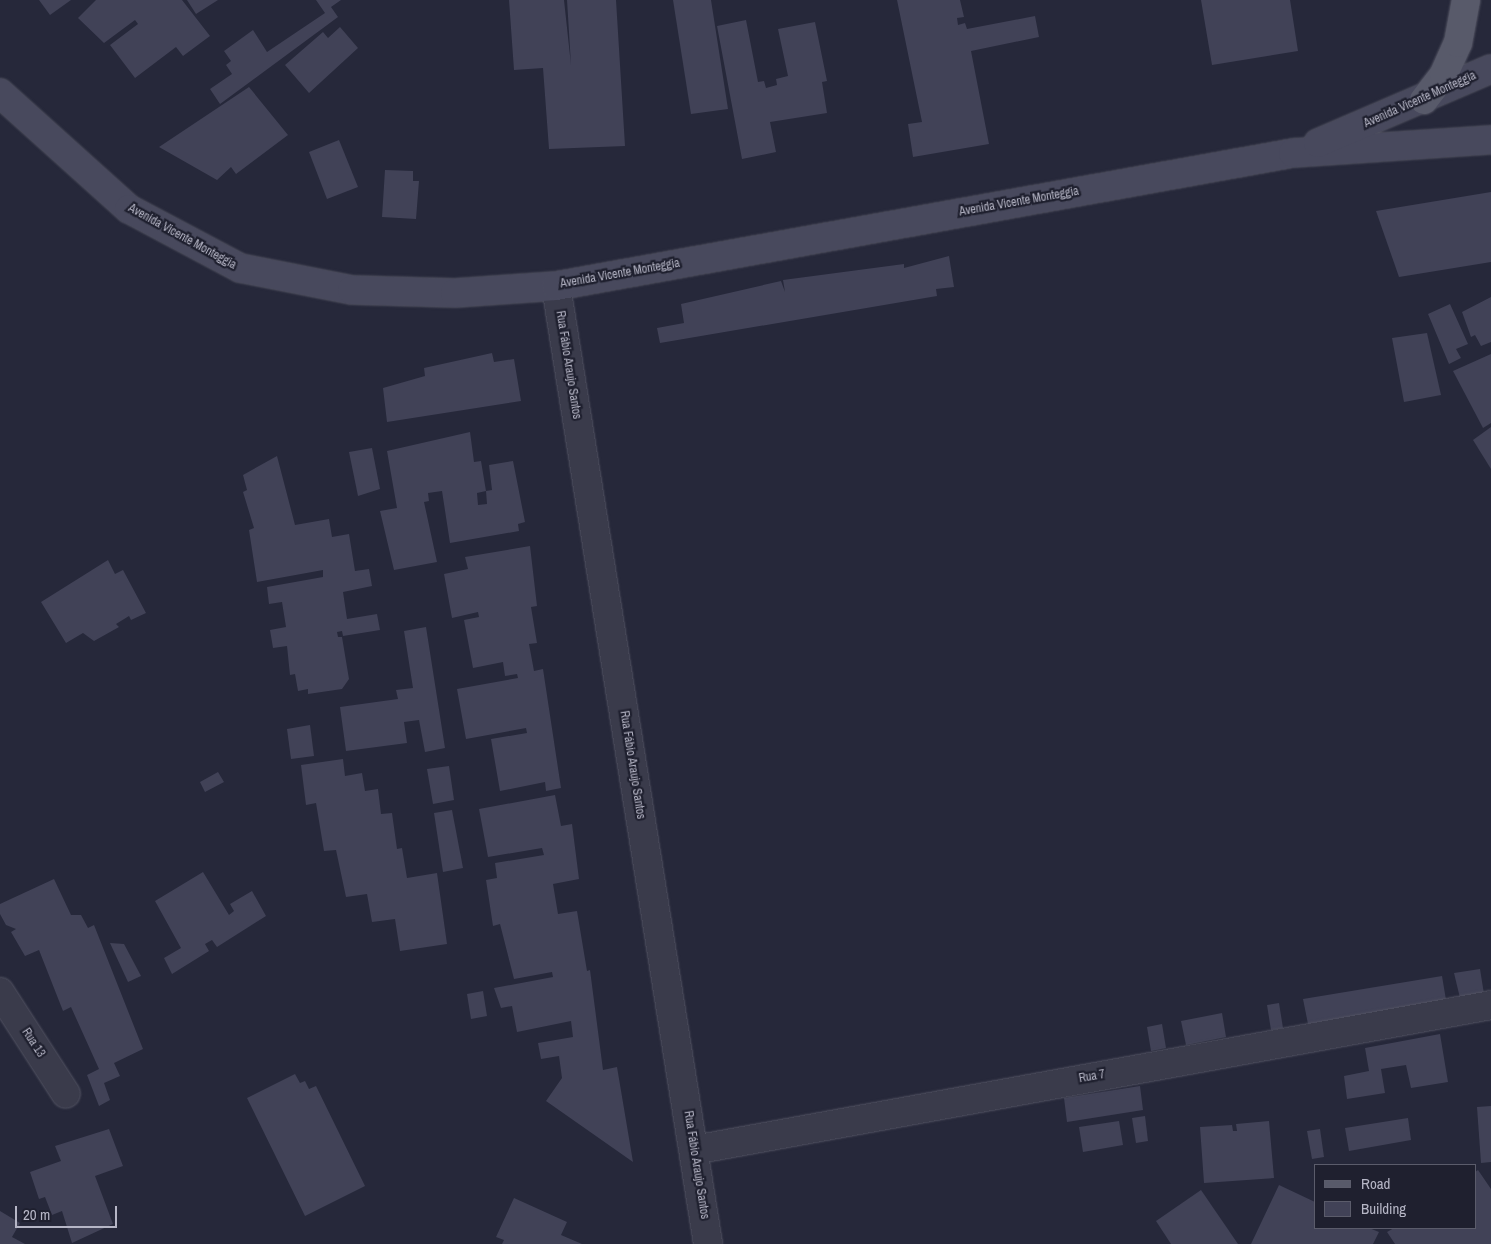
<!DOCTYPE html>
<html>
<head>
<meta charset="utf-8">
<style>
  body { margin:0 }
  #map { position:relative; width:1491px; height:1244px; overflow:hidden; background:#26283a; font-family:"Archivo Narrow",sans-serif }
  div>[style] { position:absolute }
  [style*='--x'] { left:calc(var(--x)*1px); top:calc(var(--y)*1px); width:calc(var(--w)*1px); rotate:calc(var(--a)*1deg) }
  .building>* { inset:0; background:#414257 }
  .roads { filter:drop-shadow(0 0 1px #525362) drop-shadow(0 0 1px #525362) }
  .minor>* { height:28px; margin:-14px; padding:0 14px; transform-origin:14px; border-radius:14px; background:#3a3b4b }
  .secondary>* { height:28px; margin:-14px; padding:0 14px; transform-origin:14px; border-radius:14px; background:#48495d }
  .primary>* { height:28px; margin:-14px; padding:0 14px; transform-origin:14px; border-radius:14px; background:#585a6a }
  span { translate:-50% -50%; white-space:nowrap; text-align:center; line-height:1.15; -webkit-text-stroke:4.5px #1f202f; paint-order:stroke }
  .street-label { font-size:12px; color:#b6b6c6 }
  .legend { position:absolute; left:1314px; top:1164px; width:162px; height:65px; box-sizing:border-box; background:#1f202f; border:1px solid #5b5c6b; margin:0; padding:6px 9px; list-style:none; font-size:15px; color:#b6b6c6 }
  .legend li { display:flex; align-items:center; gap:10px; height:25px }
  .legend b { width:25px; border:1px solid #5b5c6b }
  .scale { position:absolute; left:15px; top:1206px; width:102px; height:22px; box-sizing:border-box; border:2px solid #b6b6c6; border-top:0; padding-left:6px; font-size:15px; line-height:18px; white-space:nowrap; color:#b6b6c6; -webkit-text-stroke:4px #1f202f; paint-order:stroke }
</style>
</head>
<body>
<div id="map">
  <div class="building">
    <div style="clip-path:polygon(39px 0,71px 0,50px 15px)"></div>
    <div style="clip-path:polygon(96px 0,182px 0,210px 36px,183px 56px,176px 47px,135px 78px,110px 45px,138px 24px,135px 20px,104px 43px,78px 18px)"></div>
    <div style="clip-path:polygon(187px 0,218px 0,196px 14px)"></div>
    <div style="clip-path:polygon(316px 0,341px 0,331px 7px,338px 17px,220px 104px,210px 89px,232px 74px,226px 65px,231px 61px,224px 51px,253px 30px,267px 52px,325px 13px)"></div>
    <div style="clip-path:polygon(509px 0,564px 0,571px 65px,567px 0,616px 0,625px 146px,549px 149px,543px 68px,514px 70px)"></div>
    <div style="clip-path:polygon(673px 0,711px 0,728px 109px,691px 114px)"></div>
    <div style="clip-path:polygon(897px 0,960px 0,964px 17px,957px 18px,958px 25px,965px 23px,967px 29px,1035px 16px,1039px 37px,971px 51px,989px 144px,913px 157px,908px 124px,922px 122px)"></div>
    <div style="clip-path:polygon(1201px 0,1290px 0,1298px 51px,1212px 65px)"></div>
    <div style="clip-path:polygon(746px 20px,758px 82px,764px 81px,766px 88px,777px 85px,776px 79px,788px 76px,778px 29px,815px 22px,827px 81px,822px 82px,827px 113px,770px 122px,776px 152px,742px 159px,717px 26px)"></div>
    <div style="clip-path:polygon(340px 27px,358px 48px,309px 93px,285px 65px,323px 32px,328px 38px)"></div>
    <div style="clip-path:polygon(249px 87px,288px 135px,236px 174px,231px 167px,217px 180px,159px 147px)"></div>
    <div style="clip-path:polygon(339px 140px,358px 187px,327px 199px,309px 152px)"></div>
    <div style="clip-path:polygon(385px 170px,413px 171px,413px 181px,419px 181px,416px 219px,382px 217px)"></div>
    <div style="clip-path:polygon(1491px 192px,1491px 262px,1399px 277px,1376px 211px)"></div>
    <div style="clip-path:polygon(949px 256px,954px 287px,936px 289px,937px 296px,660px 343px,657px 328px,684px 323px,681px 304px,781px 281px,785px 292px,783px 280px,904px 264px,904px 268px)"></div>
    <div style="clip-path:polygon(1491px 297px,1491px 342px,1481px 346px,1475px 335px,1471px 337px,1462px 312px)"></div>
    <div style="clip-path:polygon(1450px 304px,1468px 344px,1456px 349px,1461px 358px,1449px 364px,1428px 314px)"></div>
    <div style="clip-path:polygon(1427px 333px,1441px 395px,1404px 402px,1392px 338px)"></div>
    <div style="clip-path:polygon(492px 353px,494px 362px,514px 359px,521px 401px,387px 422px,383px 388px,425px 376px,424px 368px)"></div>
    <div style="clip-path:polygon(1491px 354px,1491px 423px,1483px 428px,1453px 371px)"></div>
    <div style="clip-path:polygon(1491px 427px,1491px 469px,1473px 440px)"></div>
    <div style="clip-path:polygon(470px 432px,474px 462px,481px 461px,486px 491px,477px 493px,478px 505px,487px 504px,486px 491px,492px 490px,489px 465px,513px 461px,525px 522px,518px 524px,519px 531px,450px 543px,442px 491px,428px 493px,429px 501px,424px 502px,437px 562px,394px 570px,380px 511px,397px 508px,387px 451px)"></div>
    <div style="clip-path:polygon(372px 448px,380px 489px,358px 496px,349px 452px)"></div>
    <div style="clip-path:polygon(277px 456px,295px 525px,329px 519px,332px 537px,349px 534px,355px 571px,369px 569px,372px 586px,343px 592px,347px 619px,377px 614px,380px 630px,343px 636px,342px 631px,337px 632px,338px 637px,342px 637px,349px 679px,342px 689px,308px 694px,308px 689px,298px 691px,295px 674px,290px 675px,287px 646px,273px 648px,270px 630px,286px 627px,282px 602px,269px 604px,267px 587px,323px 577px,323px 570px,257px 582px,249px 530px,254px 528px,243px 492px,247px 490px,243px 475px)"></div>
    <div style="clip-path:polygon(530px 546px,537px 606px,531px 607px,537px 643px,529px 644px,534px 671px,543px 669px,561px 788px,546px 791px,545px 782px,500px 791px,491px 739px,527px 733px,526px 728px,466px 739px,457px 689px,518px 678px,517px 674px,505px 676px,503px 662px,473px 668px,464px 620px,479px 617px,478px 612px,452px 618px,444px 574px,468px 569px,465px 557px)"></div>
    <div style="clip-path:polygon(108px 560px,115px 574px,123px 570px,146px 613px,131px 620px,129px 616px,116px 624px,119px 627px,94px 641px,83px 633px,66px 643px,41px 602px)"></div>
    <div style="clip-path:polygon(426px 627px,445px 748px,425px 752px,419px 720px,404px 722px,407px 743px,346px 751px,340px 707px,398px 699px,396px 690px,413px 688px,404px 631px)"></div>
    <div style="clip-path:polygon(310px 725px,314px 756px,291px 759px,287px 729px)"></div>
    <div style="clip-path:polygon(343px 759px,345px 776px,362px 773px,365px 791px,378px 789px,381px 814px,392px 813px,397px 849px,402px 848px,407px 878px,437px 873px,447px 944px,400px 951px,395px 919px,372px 922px,367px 894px,346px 897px,336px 850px,324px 851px,316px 803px,306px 805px,301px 765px)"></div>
    <div style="clip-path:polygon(449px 766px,454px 800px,433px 804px,427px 769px)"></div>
    <div style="clip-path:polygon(218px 772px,224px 782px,205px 792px,200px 782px)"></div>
    <div style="clip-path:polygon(555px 795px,561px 826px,572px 824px,579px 879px,553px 884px,558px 914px,577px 911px,587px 971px,590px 970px,603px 1070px,617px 1067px,633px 1162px,546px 1101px,562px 1078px,559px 1056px,541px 1059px,538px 1043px,573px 1037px,571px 1021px,517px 1032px,512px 1006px,501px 1008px,494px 988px,553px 977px,552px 972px,514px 979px,500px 924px,493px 926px,486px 880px,497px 878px,495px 863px,544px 855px,542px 848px,488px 857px,479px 809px)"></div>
    <div style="clip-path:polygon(452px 810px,463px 868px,443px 872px,434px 813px)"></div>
    <div style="clip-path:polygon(203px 872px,229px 915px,234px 911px,230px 904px,252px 891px,266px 916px,217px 947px,212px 940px,205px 944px,209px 951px,172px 974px,164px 958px,181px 948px,155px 901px)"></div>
    <div style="clip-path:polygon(54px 879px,71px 915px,81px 915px,88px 928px,94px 925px,143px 1049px,114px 1063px,120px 1076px,104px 1083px,110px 1100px,99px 1106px,87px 1075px,99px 1069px,71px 1007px,63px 1011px,39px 950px,25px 956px,11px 932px,16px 929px,6px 925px,0 914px,0 904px)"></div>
    <div style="clip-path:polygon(110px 943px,124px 944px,141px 976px,128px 982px)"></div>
    <div style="clip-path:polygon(1480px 969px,1484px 994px,1460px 998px,1454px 973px)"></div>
    <div style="clip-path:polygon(1442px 976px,1446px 1000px,1308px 1024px,1303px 999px)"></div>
    <div style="clip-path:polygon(483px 991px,487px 1016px,471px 1019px,467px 994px)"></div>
    <div style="clip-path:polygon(1279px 1003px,1283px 1028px,1271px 1030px,1267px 1005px)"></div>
    <div style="clip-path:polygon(1222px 1013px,1226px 1037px,1186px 1045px,1181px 1021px)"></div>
    <div style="clip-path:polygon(1162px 1024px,1166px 1048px,1151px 1051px,1147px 1027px)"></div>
    <div style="clip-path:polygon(1440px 1034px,1448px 1082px,1411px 1088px,1406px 1065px,1381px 1069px,1385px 1093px,1347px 1099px,1344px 1076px,1369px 1071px,1365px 1048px)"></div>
    <div style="clip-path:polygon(295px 1074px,300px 1083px,305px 1081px,309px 1089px,316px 1086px,365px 1186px,305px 1216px,247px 1098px)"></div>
    <div style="clip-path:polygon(1140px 1086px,1143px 1110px,1067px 1122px,1064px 1098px)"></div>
    <div style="clip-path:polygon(1491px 1106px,1491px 1162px,1481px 1163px,1477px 1107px)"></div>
    <div style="clip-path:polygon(1145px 1116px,1148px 1141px,1136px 1143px,1132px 1118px)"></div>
    <div style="clip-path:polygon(1408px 1118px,1411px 1140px,1349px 1151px,1345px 1128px)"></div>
    <div style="clip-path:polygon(1119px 1121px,1123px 1145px,1083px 1152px,1079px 1127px)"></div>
    <div style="clip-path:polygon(1269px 1121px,1274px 1178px,1204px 1183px,1200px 1127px,1232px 1125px,1233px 1131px,1237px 1131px,1236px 1124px)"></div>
    <div style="clip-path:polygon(109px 1129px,123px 1166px,95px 1176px,113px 1224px,72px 1243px,62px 1211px,52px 1215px,45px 1197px,39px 1199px,30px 1172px,61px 1161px,55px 1146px)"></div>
    <div style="clip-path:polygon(1320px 1129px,1324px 1157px,1312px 1159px,1307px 1131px)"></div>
    <div style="clip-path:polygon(1478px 1170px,1491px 1189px,1491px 1244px,1395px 1244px,1387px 1232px,1394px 1228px,1475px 1228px,1475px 1172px)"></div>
    <div style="clip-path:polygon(1279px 1185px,1315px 1202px,1315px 1228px,1369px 1228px,1379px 1232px,1373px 1244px,1251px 1244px)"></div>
    <div style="clip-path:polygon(1201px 1190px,1238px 1244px,1171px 1244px,1156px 1221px)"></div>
    <div style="clip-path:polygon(514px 1198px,567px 1222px,561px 1235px,582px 1244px,502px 1244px,504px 1240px,496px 1237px)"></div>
    <div style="clip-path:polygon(0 1211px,20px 1223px,12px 1237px,25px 1244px,0 1244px)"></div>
  </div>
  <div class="roads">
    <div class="minor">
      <div style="--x:556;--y:286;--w:970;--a:80.98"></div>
      <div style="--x:0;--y:992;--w:121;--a:57.1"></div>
      <div style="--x:694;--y:1150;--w:810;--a:-10.31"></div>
    </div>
    <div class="secondary">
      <div style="--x:0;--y:93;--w:173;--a:42"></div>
      <div style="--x:129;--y:209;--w:126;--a:28"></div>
      <div style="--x:240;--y:268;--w:114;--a:11.1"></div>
      <div style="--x:352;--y:290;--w:103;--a:1.7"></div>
      <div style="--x:455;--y:293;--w:101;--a:-4"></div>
      <div style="--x:556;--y:286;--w:749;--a:-10.23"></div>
      <div style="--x:1293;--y:153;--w:198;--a:-3.8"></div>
      <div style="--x:1318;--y:143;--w:188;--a:-23.2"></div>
    </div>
    <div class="primary">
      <div style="--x:1424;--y:100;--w:33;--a:-52"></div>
      <div style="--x:1444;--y:74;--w:34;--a:-66"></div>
      <div style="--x:1458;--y:43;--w:44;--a:-79.5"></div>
    </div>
  </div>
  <div class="street-label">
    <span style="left:1420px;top:100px;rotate:-24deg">Avenida Vicente Monteggia</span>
    <span style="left:1019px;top:202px;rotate:-10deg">Avenida Vicente Monteggia</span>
    <span style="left:182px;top:237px;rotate:29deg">Avenida Vicente Monteggia</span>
    <span style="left:620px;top:274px;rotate:-10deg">Avenida Vicente Monteggia</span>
    <span style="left:568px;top:365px;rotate:81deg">Rua Fábio Araujo Santos</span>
    <span style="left:632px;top:765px;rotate:81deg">Rua Fábio Araujo Santos</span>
    <span style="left:33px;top:1043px;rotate:57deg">Rua 13</span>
    <span style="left:1092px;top:1077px;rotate:-10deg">Rua 7</span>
    <span style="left:696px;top:1165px;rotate:81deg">Rua Fábio Araujo Santos</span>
  </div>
  <ul class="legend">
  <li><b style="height:6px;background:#585a6a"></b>Road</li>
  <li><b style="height:14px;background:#414257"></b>Building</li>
  </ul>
  <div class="scale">20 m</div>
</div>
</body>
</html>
